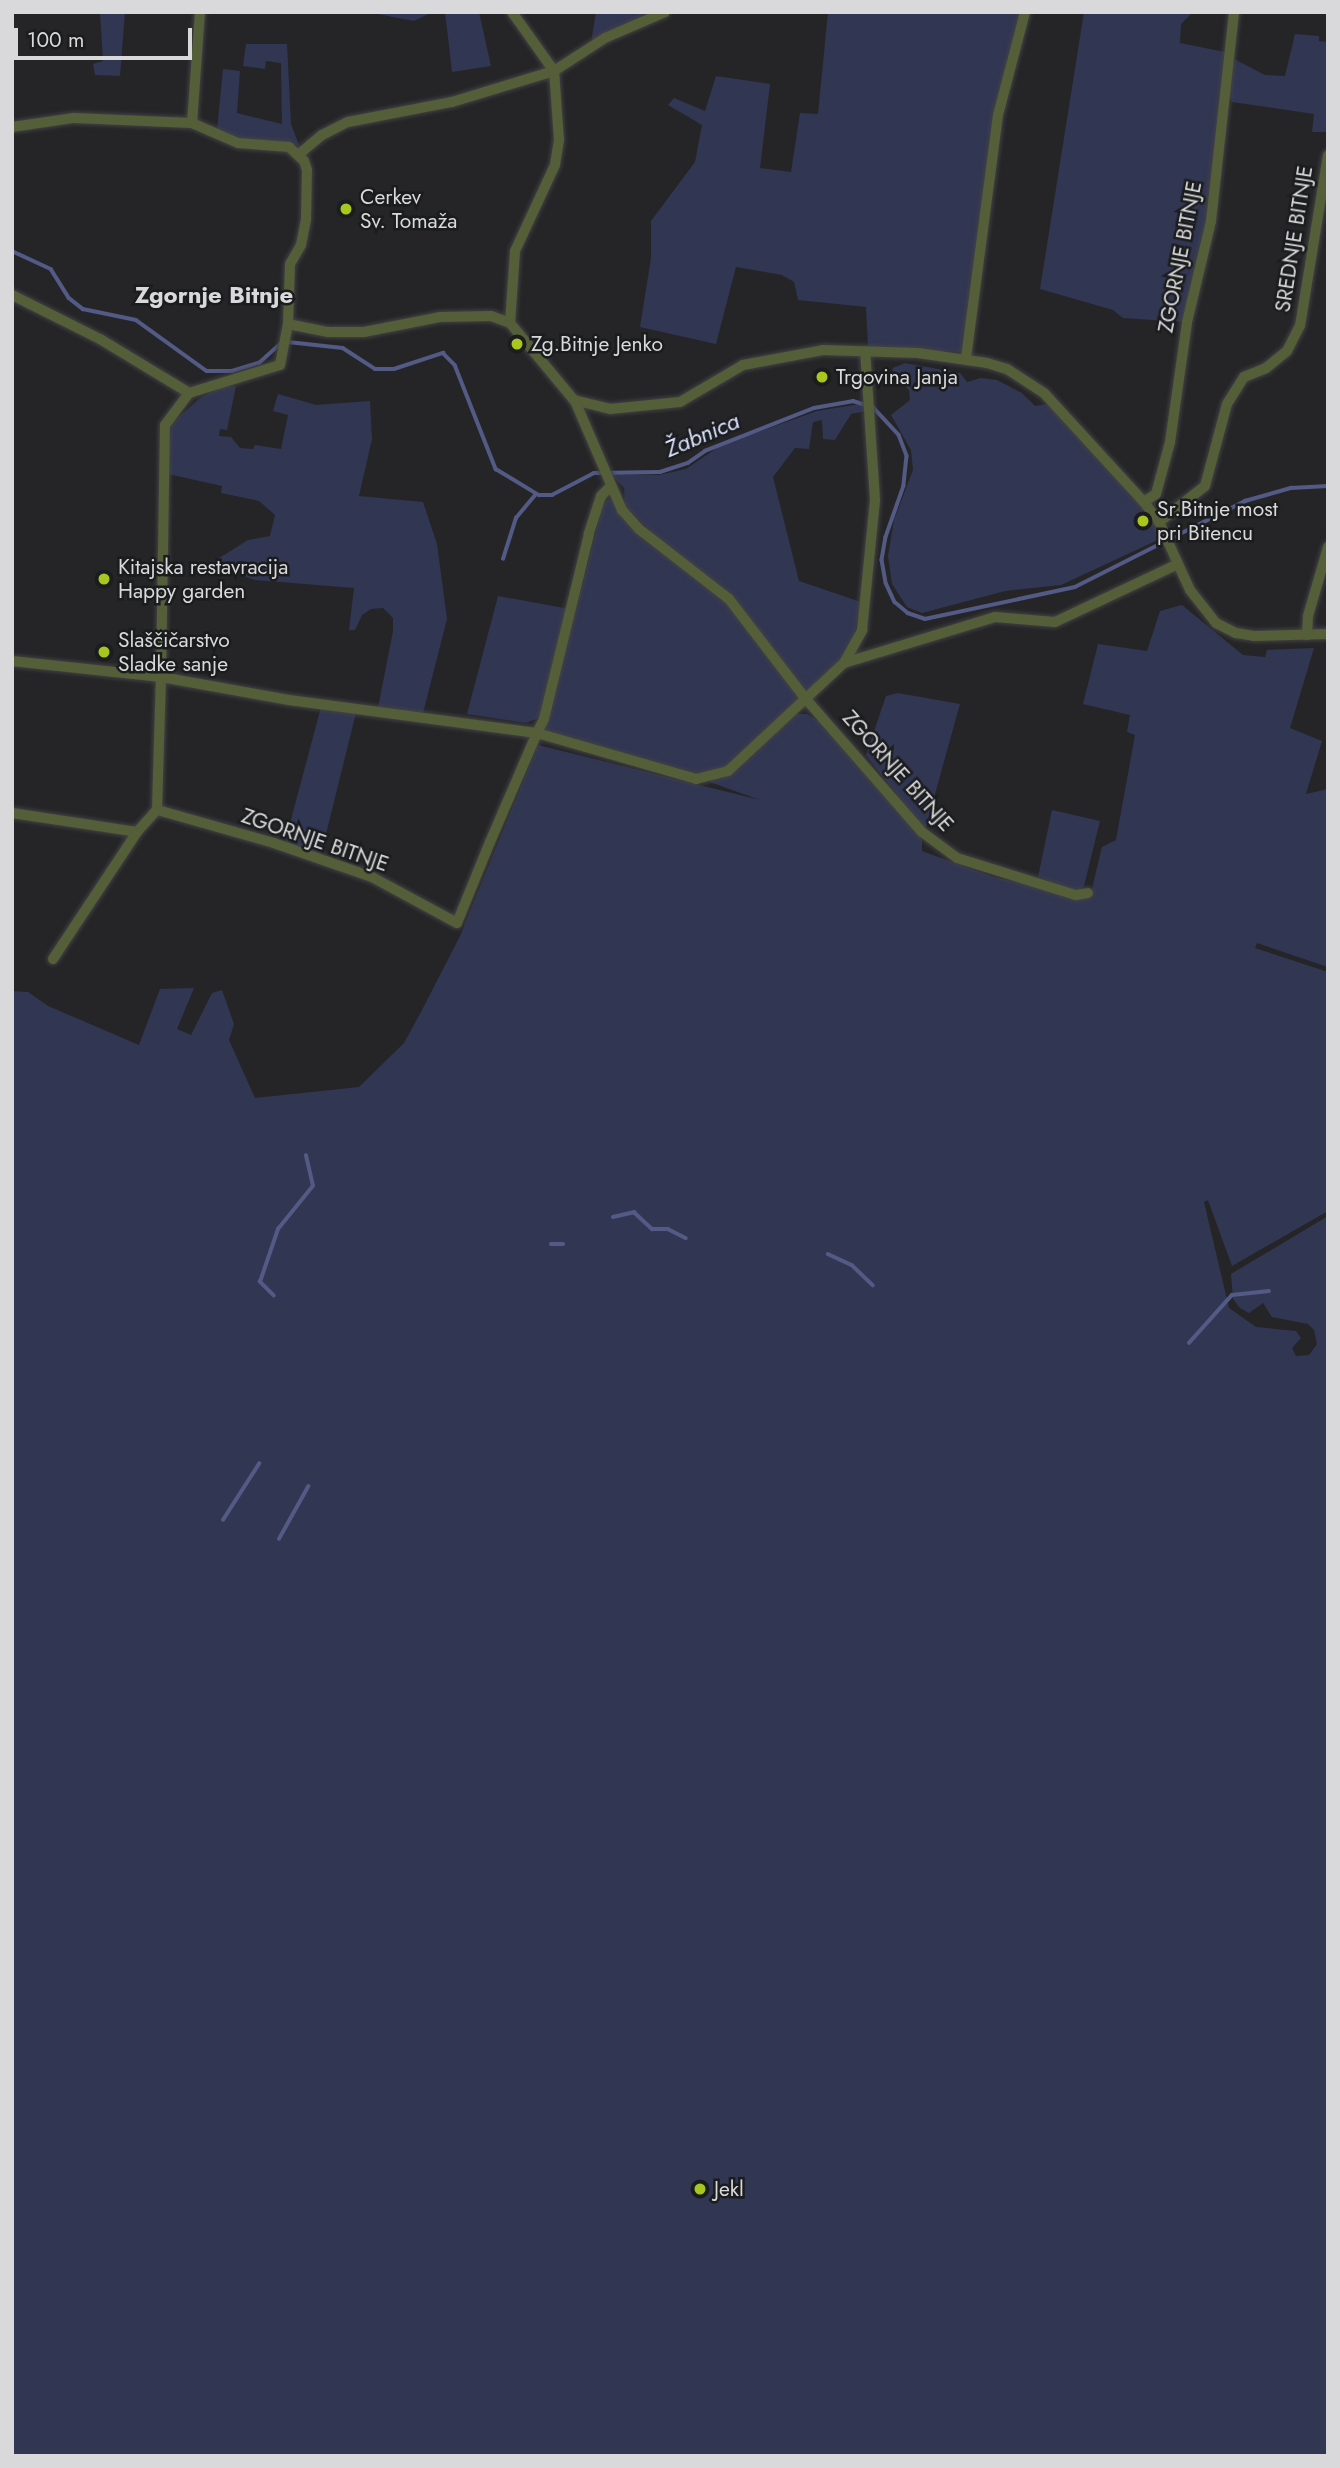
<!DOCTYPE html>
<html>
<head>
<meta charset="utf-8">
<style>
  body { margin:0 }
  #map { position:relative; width:1340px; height:2468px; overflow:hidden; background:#252528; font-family:Jost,sans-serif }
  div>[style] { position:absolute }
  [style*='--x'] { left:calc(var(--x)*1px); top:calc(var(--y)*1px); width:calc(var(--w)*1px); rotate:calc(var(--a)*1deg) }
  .green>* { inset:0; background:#313653 }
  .stream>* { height:3.5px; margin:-1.75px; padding:0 1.75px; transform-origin:1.75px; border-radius:1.75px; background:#525a85 }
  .roads { filter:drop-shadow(0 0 2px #424245) drop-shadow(0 0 2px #424245) }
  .minor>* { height:10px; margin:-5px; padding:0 5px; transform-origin:5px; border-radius:5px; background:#545e38 }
  .dots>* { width:19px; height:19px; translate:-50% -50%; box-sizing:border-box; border:4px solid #1b1c1e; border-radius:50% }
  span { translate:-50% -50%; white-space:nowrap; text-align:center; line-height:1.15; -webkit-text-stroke:5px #1b1c1e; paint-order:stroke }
  .poi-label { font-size:21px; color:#d9d9db }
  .left { translate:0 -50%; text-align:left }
  .street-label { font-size:21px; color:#d9d9db }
  .water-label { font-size:23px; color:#dbe2ff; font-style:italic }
  .quarter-label { font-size:24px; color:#d9d9db; font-weight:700 }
  .frame { position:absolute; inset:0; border:14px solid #d9d9db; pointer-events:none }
  .scale { position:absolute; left:14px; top:28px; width:178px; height:32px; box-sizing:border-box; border:4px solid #d9d9db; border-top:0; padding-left:9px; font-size:21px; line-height:24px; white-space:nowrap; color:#d9d9db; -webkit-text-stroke:5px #1b1c1e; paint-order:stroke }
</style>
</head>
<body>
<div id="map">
  <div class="green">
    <div style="clip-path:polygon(100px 12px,125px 12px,120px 76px,95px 75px,93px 64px,103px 61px)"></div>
    <div style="clip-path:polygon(367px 12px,433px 12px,414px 21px)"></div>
    <div style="clip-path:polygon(445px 12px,479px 12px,491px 66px,452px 72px)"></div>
    <div style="clip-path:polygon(596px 12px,649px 12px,591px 43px)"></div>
    <div style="clip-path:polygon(828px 12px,1020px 12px,962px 352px,868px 347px,866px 307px,798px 300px,794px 282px,782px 275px,736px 267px,716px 344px,640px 327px,651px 258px,651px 221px,695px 162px,702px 125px,668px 105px,674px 98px,705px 111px,716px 76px,770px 84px,760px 168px,791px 172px,800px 113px,818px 114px)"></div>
    <div style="clip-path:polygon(1084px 12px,1191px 14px,1181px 24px,1180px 43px,1225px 52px,1207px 221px,1182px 322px,1123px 318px,1113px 310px,1040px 289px)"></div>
    <div style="clip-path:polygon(1295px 34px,1319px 36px,1319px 41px,1328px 42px,1328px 132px,1312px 132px,1314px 114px,1232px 102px,1228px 90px,1234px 59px,1265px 75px,1285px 76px)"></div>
    <div style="clip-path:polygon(246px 44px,287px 44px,291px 124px,299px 145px,245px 141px,217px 131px,223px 69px,240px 71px,237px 113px,282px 124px,281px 63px,266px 61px,265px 69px,243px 66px)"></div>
    <div style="clip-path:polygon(905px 363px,960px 373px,967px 382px,981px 378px,997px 380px,1022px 393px,1035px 406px,1047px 404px,1145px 510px,1162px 538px,1061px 585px,1005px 591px,922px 613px,907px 607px,892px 584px,888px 556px,894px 520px,913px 470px,911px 450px,891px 415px,910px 400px,909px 390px,892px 374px,893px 368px)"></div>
    <div style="clip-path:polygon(236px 386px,227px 430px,220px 429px,219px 436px,231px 437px,240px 448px,253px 449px,255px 445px,281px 449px,288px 415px,273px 411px,278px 394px,316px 405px,370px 401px,372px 439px,359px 496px,423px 502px,437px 544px,447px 619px,423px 713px,378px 708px,393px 631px,393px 618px,383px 608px,371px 609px,362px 615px,355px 630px,349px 630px,354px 588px,255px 580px,214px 566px,213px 562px,248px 540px,270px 536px,275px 515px,259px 501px,221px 493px,222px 486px,168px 474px,171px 424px,200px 398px,221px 387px)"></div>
    <div style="clip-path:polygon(866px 403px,866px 411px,851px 414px,835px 440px,823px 439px,822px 420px,813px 422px,809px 449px,795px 448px,773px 477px,799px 581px,861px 602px,853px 644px,826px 679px,806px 691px,732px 596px,656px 537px,625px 506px,624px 488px,611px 474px,659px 475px,686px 469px,720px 446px,817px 411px)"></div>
    <div style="clip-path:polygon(611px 499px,636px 532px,730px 606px,800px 699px,727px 768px,695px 776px,544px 733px,601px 513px,606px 500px)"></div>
    <div style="clip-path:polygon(498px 596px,570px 609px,541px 717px,526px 723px,467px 714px)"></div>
    <div style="clip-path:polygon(1182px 605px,1243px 655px,1265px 657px,1267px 650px,1314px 648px,1290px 728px,1322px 741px,1306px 794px,1328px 789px,1328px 967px,1257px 943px,1255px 948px,1328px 972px,1328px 1211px,1232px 1266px,1208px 1200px,1204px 1202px,1229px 1308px,1256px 1327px,1296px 1331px,1301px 1338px,1292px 1348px,1296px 1356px,1309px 1355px,1317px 1344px,1314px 1330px,1308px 1324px,1272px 1317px,1263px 1303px,1249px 1313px,1240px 1308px,1233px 1299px,1231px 1274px,1328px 1216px,1328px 2456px,12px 2456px,12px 991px,28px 992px,48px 1006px,139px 1045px,160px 989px,194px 988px,177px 1029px,191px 1035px,212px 993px,222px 990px,234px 1024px,229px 1040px,255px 1098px,359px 1087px,404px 1043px,421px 1012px,460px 936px,538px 745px,760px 800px,710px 782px,797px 714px,807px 714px,823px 724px,922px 839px,922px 851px,993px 877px,1090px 897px,1102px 847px,1116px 840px,1135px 735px,1127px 732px,1130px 715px,1083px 704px,1098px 644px,1147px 651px,1160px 611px)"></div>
    <div style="clip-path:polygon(898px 693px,960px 704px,925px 830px,866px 755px,886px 696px)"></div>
    <div style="clip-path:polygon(321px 707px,356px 713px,321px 854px,285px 842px)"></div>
    <div style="clip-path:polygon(1052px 810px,1100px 821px,1084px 886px,1078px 891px,1038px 877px)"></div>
  </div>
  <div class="stream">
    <div style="--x:12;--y:251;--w:43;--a:24.8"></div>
    <div style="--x:51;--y:269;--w:34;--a:58"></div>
    <div style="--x:69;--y:298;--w:18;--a:38"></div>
    <div style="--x:83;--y:309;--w:54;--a:11.7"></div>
    <div style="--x:136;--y:320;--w:87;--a:35.7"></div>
    <div style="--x:207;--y:371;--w:25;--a:0"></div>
    <div style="--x:232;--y:371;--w:28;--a:-17"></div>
    <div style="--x:259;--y:363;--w:28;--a:-42"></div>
    <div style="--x:288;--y:342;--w:55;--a:6.2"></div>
    <div style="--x:343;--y:348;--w:38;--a:33"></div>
    <div style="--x:375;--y:369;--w:19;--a:0"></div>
    <div style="--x:394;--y:369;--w:52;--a:-18.1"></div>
    <div style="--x:443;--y:353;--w:17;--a:45"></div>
    <div style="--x:455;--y:365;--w:112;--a:68.5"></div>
    <div style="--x:496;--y:469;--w:50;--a:31.2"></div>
    <div style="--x:539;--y:495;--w:13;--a:0"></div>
    <div style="--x:552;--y:495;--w:47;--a:-27.6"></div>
    <div style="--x:594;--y:473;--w:66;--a:-0.9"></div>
    <div style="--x:660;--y:472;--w:29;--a:-18"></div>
    <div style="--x:688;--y:463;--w:21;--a:-35"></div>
    <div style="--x:705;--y:451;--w:117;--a:-21.5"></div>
    <div style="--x:814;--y:408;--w:40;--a:-10"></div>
    <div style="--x:853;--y:401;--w:21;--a:17"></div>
    <div style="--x:873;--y:407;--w:38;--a:47"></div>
    <div style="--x:899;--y:435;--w:22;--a:69"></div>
    <div style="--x:907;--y:456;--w:30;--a:96"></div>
    <div style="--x:904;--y:486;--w:54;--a:109.4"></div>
    <div style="--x:886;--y:537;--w:23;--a:100"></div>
    <div style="--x:882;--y:560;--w:23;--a:80"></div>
    <div style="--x:886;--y:583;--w:21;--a:65"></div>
    <div style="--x:895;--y:602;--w:17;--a:40"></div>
    <div style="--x:908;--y:613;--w:18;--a:19"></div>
    <div style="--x:925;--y:619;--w:153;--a:-12"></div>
    <div style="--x:1075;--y:587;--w:191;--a:-26.8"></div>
    <div style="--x:1245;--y:501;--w:48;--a:-15.8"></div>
    <div style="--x:1291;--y:488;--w:37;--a:-3"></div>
    <div style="--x:503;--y:559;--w:43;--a:-72.4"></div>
    <div style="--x:516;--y:518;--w:31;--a:-50"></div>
    <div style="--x:613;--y:1217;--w:22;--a:-13"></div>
    <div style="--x:634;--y:1212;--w:25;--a:43"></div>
    <div style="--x:652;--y:1229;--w:16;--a:0"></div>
    <div style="--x:668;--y:1229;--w:20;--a:27"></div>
    <div style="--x:551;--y:1244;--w:12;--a:0"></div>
    <div style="--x:828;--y:1254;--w:26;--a:25"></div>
    <div style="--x:852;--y:1265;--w:29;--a:44"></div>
    <div style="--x:274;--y:1296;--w:20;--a:-135"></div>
    <div style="--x:260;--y:1282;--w:56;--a:-71.2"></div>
    <div style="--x:278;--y:1229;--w:55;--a:-50.9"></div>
    <div style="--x:313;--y:1186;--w:31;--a:-103"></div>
    <div style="--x:1189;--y:1343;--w:64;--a:-48.1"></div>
    <div style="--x:1232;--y:1295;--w:37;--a:-6"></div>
    <div style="--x:223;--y:1520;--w:67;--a:-57.3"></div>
    <div style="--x:279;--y:1539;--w:60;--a:-60.9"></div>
  </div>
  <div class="roads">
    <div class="minor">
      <div style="--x:12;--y:127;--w:63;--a:-8.3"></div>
      <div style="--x:74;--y:118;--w:118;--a:2.4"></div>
      <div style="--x:298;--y:155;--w:31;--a:-40"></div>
      <div style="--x:322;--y:135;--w:29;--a:-27"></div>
      <div style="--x:348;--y:122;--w:106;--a:-10.9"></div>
      <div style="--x:452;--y:102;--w:107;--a:-16.9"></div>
      <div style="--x:554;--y:71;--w:61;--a:-32.9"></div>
      <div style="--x:605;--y:38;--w:65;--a:-23.4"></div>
      <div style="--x:12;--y:295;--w:98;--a:26.6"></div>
      <div style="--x:100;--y:339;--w:104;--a:31.2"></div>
      <div style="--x:510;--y:323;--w:72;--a:-86"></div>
      <div style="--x:515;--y:251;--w:95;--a:-65.1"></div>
      <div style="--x:555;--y:165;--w:25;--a:-81"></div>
      <div style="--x:559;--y:140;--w:69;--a:-94.1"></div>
      <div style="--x:554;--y:71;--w:72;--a:-125.4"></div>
      <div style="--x:288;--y:324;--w:41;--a:11.3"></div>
      <div style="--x:328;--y:332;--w:36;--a:0"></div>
      <div style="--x:364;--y:332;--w:77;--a:-11.2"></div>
      <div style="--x:440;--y:317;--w:51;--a:-1.1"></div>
      <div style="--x:491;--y:316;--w:20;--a:20"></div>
      <div style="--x:510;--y:323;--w:100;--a:50.3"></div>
      <div style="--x:574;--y:400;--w:37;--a:14"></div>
      <div style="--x:610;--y:409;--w:70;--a:-5.7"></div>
      <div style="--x:680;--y:402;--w:73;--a:-30.4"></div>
      <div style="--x:743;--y:365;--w:81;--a:-10.6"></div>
      <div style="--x:823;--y:350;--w:95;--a:1.8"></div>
      <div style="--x:918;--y:353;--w:70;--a:8.2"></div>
      <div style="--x:987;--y:363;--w:21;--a:17"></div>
      <div style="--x:1007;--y:369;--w:44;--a:33"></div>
      <div style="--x:1044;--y:393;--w:148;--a:47.5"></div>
      <div style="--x:1144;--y:502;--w:25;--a:53"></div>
      <div style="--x:1159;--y:522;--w:75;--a:65.5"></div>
      <div style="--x:1190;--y:590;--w:42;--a:51.8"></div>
      <div style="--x:1216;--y:623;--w:22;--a:27"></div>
      <div style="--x:1236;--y:633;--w:18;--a:9"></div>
      <div style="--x:1254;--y:636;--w:74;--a:-1.5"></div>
      <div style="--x:966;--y:358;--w:245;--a:-82.5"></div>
      <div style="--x:998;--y:115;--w:106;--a:-75.3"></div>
      <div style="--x:575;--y:401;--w:119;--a:66.7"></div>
      <div style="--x:622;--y:510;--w:25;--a:48"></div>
      <div style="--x:639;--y:529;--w:114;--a:37.9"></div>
      <div style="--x:729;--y:599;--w:125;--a:52.5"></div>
      <div style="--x:805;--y:698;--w:178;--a:48.9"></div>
      <div style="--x:922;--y:832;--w:44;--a:36.6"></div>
      <div style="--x:957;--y:858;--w:125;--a:17.3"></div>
      <div style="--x:1076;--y:895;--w:12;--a:-9"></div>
      <div style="--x:609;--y:488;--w:11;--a:135"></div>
      <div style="--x:601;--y:496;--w:40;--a:108"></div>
      <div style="--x:589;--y:534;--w:190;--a:103.7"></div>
      <div style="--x:544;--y:719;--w:16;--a:117"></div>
      <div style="--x:537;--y:733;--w:119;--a:113.3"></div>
      <div style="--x:490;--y:842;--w:87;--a:112.2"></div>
      <div style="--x:457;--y:923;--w:97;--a:-151.6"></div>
      <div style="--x:372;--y:877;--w:104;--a:-160.9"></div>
      <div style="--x:274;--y:843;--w:122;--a:-164.2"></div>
      <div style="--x:157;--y:810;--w:133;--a:-88.3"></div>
      <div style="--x:161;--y:677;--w:130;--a:10.2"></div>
      <div style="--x:289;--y:700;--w:250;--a:7.6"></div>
      <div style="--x:537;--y:733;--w:166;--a:16.1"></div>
      <div style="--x:696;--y:779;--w:33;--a:-14"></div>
      <div style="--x:728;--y:771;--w:158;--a:-43"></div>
      <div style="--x:844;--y:663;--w:158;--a:-16.9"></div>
      <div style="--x:995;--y:617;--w:60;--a:4.8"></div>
      <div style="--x:1055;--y:622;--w:136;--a:-25.2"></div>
      <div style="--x:1144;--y:502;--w:14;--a:-34"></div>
      <div style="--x:1156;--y:494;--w:54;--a:-74.9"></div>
      <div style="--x:1170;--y:442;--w:121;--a:-81.9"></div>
      <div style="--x:1187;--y:322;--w:104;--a:-76.6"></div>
      <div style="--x:1211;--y:221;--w:210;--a:-83.7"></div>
      <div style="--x:1159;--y:522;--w:58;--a:-38"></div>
      <div style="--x:1205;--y:486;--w:85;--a:-75"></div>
      <div style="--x:1227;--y:404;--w:32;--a:-58"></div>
      <div style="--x:1244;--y:377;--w:24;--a:-22"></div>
      <div style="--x:1266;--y:368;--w:27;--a:-39"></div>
      <div style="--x:1287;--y:351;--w:28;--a:-63"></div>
      <div style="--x:1300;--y:326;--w:173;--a:-80.7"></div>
      <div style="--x:1307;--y:635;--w:19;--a:-87"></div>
      <div style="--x:1308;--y:616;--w:72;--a:-73.8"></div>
      <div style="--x:12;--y:661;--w:150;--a:6.1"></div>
      <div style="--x:161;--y:677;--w:252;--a:-89.1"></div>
      <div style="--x:165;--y:425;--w:40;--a:-53"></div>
      <div style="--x:189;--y:393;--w:95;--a:-17.1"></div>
      <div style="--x:280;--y:365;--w:42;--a:-79"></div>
      <div style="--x:288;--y:324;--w:60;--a:-88.1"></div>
      <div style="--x:290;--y:264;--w:22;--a:-60"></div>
      <div style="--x:301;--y:245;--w:25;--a:-79"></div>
      <div style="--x:306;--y:220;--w:50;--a:-88.9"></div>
      <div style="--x:307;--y:170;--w:9;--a:-108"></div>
      <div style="--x:304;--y:161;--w:21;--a:-137"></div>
      <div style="--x:289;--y:147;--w:51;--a:-175.5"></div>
      <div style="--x:238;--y:143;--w:50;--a:-156.5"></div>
      <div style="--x:192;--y:123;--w:111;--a:-85.9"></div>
      <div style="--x:844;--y:663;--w:38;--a:-61"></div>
      <div style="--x:862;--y:630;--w:131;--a:-84.3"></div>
      <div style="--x:875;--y:500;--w:149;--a:-93.8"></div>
      <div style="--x:12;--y:813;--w:126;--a:8.6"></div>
      <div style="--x:53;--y:959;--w:152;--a:-56.5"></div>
      <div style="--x:137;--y:832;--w:30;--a:-48"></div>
    </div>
  </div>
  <div class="dots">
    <div style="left:346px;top:209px;background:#a7c71e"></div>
    <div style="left:517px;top:344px;background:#a7c71e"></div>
    <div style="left:822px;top:377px;background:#a7c71e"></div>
    <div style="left:1143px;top:521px;background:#a7c71e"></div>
    <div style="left:104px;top:579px;background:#a7c71e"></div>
    <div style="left:104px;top:652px;background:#a7c71e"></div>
    <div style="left:700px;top:2189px;background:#a7c71e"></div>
  </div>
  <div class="poi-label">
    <span class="left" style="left:360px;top:209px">Cerkev<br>Sv. Tomaža</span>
    <span class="left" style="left:531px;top:344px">Zg.Bitnje Jenko</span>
    <span class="left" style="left:836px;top:377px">Trgovina Janja</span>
    <span class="left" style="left:1157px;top:521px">Sr.Bitnje most<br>pri Bitencu</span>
    <span class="left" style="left:118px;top:579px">Kitajska restavracija<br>Happy garden</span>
    <span class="left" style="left:118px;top:652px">Slaščičarstvo<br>Sladke sanje</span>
    <span class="left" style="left:714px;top:2189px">Jekl</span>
  </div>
  <div class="street-label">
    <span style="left:1294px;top:239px;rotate:-81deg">SREDNJE BITNJE</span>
    <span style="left:1180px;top:257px;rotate:-79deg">ZGORNJE BITNJE</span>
    <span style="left:898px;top:771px;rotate:48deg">ZGORNJE BITNJE</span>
    <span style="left:315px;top:840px;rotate:19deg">ZGORNJE BITNJE</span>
  </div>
  <div class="water-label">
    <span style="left:702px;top:435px;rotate:-23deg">Žabnica</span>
  </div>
  <div class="quarter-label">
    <span style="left:214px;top:295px">Zgornje Bitnje</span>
  </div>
  <div class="frame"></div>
  <div class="scale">100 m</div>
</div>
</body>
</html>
